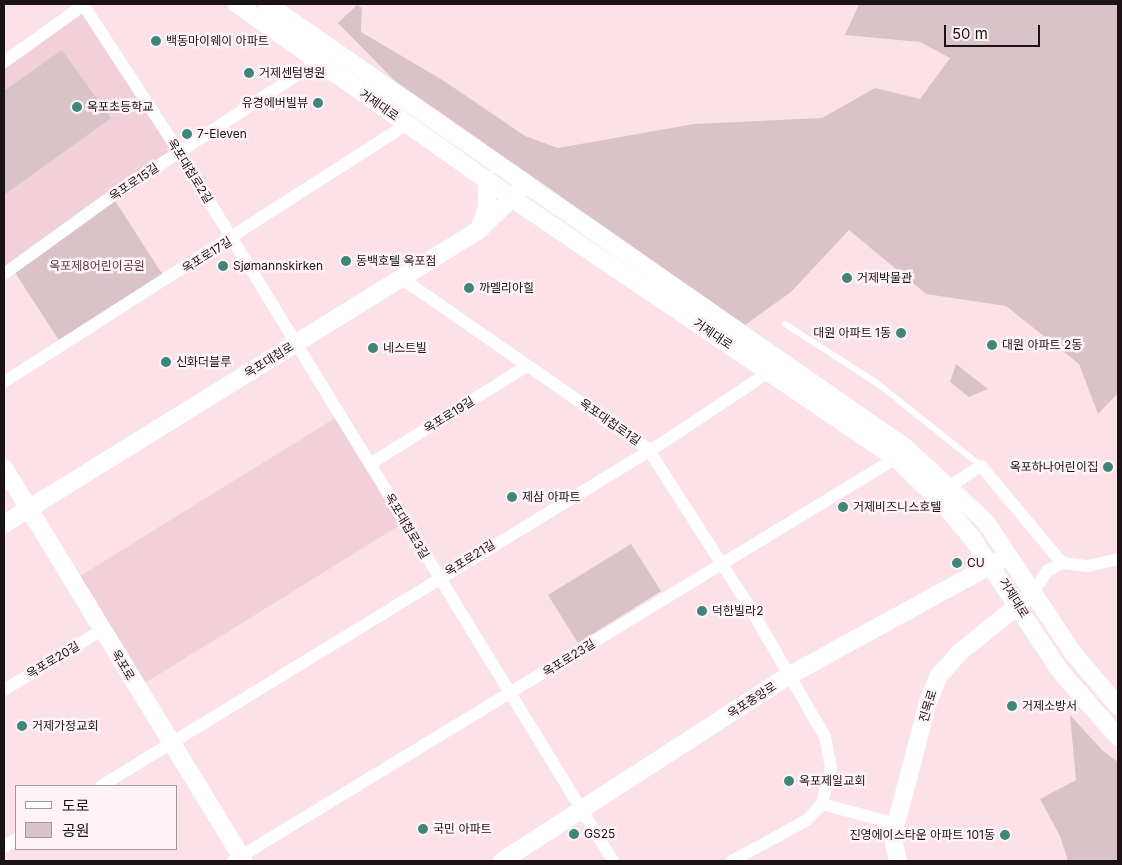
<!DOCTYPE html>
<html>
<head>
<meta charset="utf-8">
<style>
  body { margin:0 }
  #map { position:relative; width:1122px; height:865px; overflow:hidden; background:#fce1e8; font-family:Inter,"Noto Sans KR",sans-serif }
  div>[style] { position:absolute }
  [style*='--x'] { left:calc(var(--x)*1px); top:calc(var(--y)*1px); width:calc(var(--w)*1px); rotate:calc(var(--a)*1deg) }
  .built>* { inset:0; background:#f2d0d9 }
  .green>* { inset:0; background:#d9c3c9 }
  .lane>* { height:6px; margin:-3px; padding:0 3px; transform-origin:3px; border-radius:3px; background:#fff }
  .street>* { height:12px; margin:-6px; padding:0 6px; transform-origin:6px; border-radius:6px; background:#fff }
  .secondary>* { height:18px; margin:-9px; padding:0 9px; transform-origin:9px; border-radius:9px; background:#fff }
  .dots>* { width:14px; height:14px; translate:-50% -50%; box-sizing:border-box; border:2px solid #fef3f6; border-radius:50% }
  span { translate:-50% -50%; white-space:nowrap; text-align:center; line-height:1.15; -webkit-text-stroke:5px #fef3f6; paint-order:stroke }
  .poi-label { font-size:12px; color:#1a1214 }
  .left { translate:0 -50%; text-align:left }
  .right { translate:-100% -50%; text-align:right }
  .street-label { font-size:12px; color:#1a1214 }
  .park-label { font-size:12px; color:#643443 }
  .frame { position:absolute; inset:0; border:5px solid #1a1214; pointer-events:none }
  .legend { position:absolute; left:15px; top:785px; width:162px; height:65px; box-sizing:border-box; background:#fef3f6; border:1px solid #a3999c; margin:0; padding:6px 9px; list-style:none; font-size:15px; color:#1a1214 }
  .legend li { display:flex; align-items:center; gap:10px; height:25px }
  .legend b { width:25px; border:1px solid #a3999c }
  .scale { position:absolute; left:944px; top:25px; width:96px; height:22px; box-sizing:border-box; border:2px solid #1a1214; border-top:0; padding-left:6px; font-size:15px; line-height:18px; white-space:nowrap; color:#1a1214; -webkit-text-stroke:4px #fef3f6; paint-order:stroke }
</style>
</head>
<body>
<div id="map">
  <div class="built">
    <div style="clip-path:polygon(84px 6px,179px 152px,4px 274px,4px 62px)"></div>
    <div style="clip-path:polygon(340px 415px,405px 522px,137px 688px,72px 581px)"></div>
  </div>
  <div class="green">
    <div style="clip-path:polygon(859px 4px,1118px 4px,1118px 393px,1098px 414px,1079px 364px,1006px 306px,926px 294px,849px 230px,791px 292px,745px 325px,394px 80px,338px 23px,357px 5px,362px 8px,361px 32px,444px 81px,525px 136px,558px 148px,694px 124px,822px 118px,875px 88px,920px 99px,950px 58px,920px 42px,845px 35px)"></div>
    <div style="clip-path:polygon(62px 50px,111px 118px,4px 195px,4px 91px)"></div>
    <div style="clip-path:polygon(112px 196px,166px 280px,62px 345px,12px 268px)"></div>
    <div style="clip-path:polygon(956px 364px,988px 389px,969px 397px,950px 382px)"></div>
    <div style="clip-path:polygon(631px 544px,661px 591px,578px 643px,548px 595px)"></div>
    <div style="clip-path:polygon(1070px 715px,1103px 751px,1118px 762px,1118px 861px,1068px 861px,1060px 836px,1040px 799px,1076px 780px)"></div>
  </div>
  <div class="lane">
    <div style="--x:785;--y:324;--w:111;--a:32.8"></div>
    <div style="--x:878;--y:384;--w:132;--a:38.5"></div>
  </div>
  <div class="street">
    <div style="--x:79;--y:4;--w:5;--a:22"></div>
    <div style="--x:84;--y:6;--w:174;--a:56.9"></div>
    <div style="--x:179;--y:152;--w:831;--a:58.53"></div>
    <div style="--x:4;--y:62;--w:100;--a:-35.6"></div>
    <div style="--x:4;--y:274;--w:133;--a:-35.8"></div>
    <div style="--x:112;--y:196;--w:245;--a:-33.2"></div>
    <div style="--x:401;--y:278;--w:300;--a:34.7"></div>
    <div style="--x:648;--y:449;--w:193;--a:57.3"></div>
    <div style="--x:752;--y:611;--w:146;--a:59.9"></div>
    <div style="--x:825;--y:737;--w:31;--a:79"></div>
    <div style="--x:831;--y:767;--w:38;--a:104"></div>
    <div style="--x:4;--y:382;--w:479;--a:-32.6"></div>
    <div style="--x:370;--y:464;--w:185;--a:-32"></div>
    <div style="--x:950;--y:486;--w:37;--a:-33"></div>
    <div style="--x:981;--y:466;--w:126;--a:50.1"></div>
    <div style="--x:1034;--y:591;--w:24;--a:-57"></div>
    <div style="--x:1047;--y:571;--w:17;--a:-28"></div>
    <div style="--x:1062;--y:563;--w:26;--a:7"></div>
    <div style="--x:1088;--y:566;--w:31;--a:-13"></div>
    <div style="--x:4;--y:690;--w:115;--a:-31.5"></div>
    <div style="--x:101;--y:786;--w:654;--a:-31.43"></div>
    <div style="--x:659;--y:445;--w:132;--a:-33.6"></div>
    <div style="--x:4;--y:847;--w:14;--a:-34"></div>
    <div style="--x:233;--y:861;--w:776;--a:-31.29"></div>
    <div style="--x:732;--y:861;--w:85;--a:-28.7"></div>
    <div style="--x:807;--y:820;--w:22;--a:-47"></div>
    <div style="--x:822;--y:804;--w:77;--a:15.1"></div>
  </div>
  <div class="secondary">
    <div style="--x:237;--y:4;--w:338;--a:35.2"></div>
    <div style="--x:513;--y:199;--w:462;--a:34.1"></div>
    <div style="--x:896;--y:458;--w:69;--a:44.4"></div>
    <div style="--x:945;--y:506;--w:42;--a:49.8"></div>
    <div style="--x:972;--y:538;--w:159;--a:56.5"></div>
    <div style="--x:1060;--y:671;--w:88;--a:48.7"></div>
    <div style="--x:267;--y:4;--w:778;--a:34.79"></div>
    <div style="--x:906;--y:448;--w:109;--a:42.8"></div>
    <div style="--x:986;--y:522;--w:157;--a:56.4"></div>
    <div style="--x:1073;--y:653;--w:70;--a:49.7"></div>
    <div style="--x:479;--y:230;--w:24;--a:-71"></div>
    <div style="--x:487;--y:207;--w:28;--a:-90"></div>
    <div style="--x:4;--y:468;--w:460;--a:58.6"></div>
    <div style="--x:4;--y:524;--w:559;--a:-31.76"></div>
    <div style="--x:479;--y:230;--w:56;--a:-44.3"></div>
    <div style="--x:502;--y:861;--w:343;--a:-32.9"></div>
    <div style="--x:790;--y:675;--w:242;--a:-28.7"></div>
    <div style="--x:898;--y:861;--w:18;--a:-103"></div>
    <div style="--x:894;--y:843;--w:19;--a:-84"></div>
    <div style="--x:896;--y:824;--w:126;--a:-75.3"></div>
    <div style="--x:928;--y:702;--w:27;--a:-68"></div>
    <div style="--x:938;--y:677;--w:33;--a:-49"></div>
    <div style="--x:960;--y:652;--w:85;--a:-38.8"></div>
  </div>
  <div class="dots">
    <div style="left:156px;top:41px;background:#418579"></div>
    <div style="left:249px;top:73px;background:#418579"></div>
    <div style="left:318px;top:103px;background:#418579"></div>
    <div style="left:77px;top:107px;background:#418579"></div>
    <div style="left:187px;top:134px;background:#418579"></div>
    <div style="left:346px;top:261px;background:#418579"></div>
    <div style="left:223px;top:266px;background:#418579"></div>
    <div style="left:847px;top:278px;background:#418579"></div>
    <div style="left:469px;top:288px;background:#418579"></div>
    <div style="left:901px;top:333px;background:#418579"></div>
    <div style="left:992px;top:345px;background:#418579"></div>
    <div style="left:373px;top:348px;background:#418579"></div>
    <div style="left:166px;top:362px;background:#418579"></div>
    <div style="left:1108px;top:467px;background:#418579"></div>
    <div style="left:512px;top:497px;background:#418579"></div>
    <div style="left:843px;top:507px;background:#418579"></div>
    <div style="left:957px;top:563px;background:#418579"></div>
    <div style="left:702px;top:611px;background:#418579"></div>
    <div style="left:1012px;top:706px;background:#418579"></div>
    <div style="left:22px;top:726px;background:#418579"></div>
    <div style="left:789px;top:781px;background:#418579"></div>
    <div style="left:423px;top:829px;background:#418579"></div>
    <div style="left:574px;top:834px;background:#418579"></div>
    <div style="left:1005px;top:835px;background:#418579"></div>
  </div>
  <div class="poi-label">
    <span class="left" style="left:166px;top:41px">백동마이웨이 아파트</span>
    <span class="left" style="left:259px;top:73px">거제센텀병원</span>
    <span class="right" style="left:308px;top:103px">유경에버빌뷰</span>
    <span class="left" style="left:87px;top:107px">옥포초등학교</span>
    <span class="left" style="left:197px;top:134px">7-Eleven</span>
    <span class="left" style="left:356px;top:261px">동백호텔 옥포점</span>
    <span class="left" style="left:233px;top:266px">Sjømannskirken</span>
    <span class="left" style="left:857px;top:278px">거제박물관</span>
    <span class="left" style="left:479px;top:288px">까멜리아힐</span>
    <span class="right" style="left:891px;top:333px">대원 아파트 1동</span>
    <span class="left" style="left:1002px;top:345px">대원 아파트 2동</span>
    <span class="left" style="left:383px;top:348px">네스트빌</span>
    <span class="left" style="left:176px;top:362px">신화더블루</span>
    <span class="right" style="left:1098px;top:467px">옥포하나어린이집</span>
    <span class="left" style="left:522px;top:497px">제삼 아파트</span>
    <span class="left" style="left:853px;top:507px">거제비즈니스호텔</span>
    <span class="left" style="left:967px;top:563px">CU</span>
    <span class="left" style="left:712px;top:611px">덕한빌라2</span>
    <span class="left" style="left:1022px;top:706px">거제소방서</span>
    <span class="left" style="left:32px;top:726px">거제가정교회</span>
    <span class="left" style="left:799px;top:781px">옥포제일교회</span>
    <span class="left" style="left:433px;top:829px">국민 아파트</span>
    <span class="left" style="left:584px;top:834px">GS25</span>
    <span class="right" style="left:995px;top:835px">진영에이스타운 아파트 101동</span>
  </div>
  <div class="street-label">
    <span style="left:379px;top:105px;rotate:35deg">거제대로</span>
    <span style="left:190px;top:171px;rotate:58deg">옥포대첩로2길</span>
    <span style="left:134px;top:182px;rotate:-34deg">옥포로15길</span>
    <span style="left:207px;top:255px;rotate:-32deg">옥포로17길</span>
    <span style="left:713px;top:334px;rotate:34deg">거제대로</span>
    <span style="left:269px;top:360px;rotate:-32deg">옥포대첩로</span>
    <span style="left:449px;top:415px;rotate:-32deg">옥포로19길</span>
    <span style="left:610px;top:422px;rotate:35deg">옥포대첩로1길</span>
    <span style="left:407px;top:526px;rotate:59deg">옥포대첩로3길</span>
    <span style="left:470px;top:558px;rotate:-32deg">옥포로21길</span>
    <span style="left:1014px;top:598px;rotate:58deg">거제대로</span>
    <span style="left:569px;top:658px;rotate:-32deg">옥포로23길</span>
    <span style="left:53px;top:660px;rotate:-31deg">옥포로20길</span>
    <span style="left:123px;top:665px;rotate:59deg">옥포로</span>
    <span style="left:752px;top:700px;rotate:-33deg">옥포중앙로</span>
    <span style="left:928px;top:706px;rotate:-73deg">진목로</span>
  </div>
  <div class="park-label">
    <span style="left:97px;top:266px">옥포제8어린이공원</span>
  </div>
  <div class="frame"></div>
  <ul class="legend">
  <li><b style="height:6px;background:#fff"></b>도로</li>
  <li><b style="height:14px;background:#d9c3c9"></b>공원</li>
  </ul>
  <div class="scale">50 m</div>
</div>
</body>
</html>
